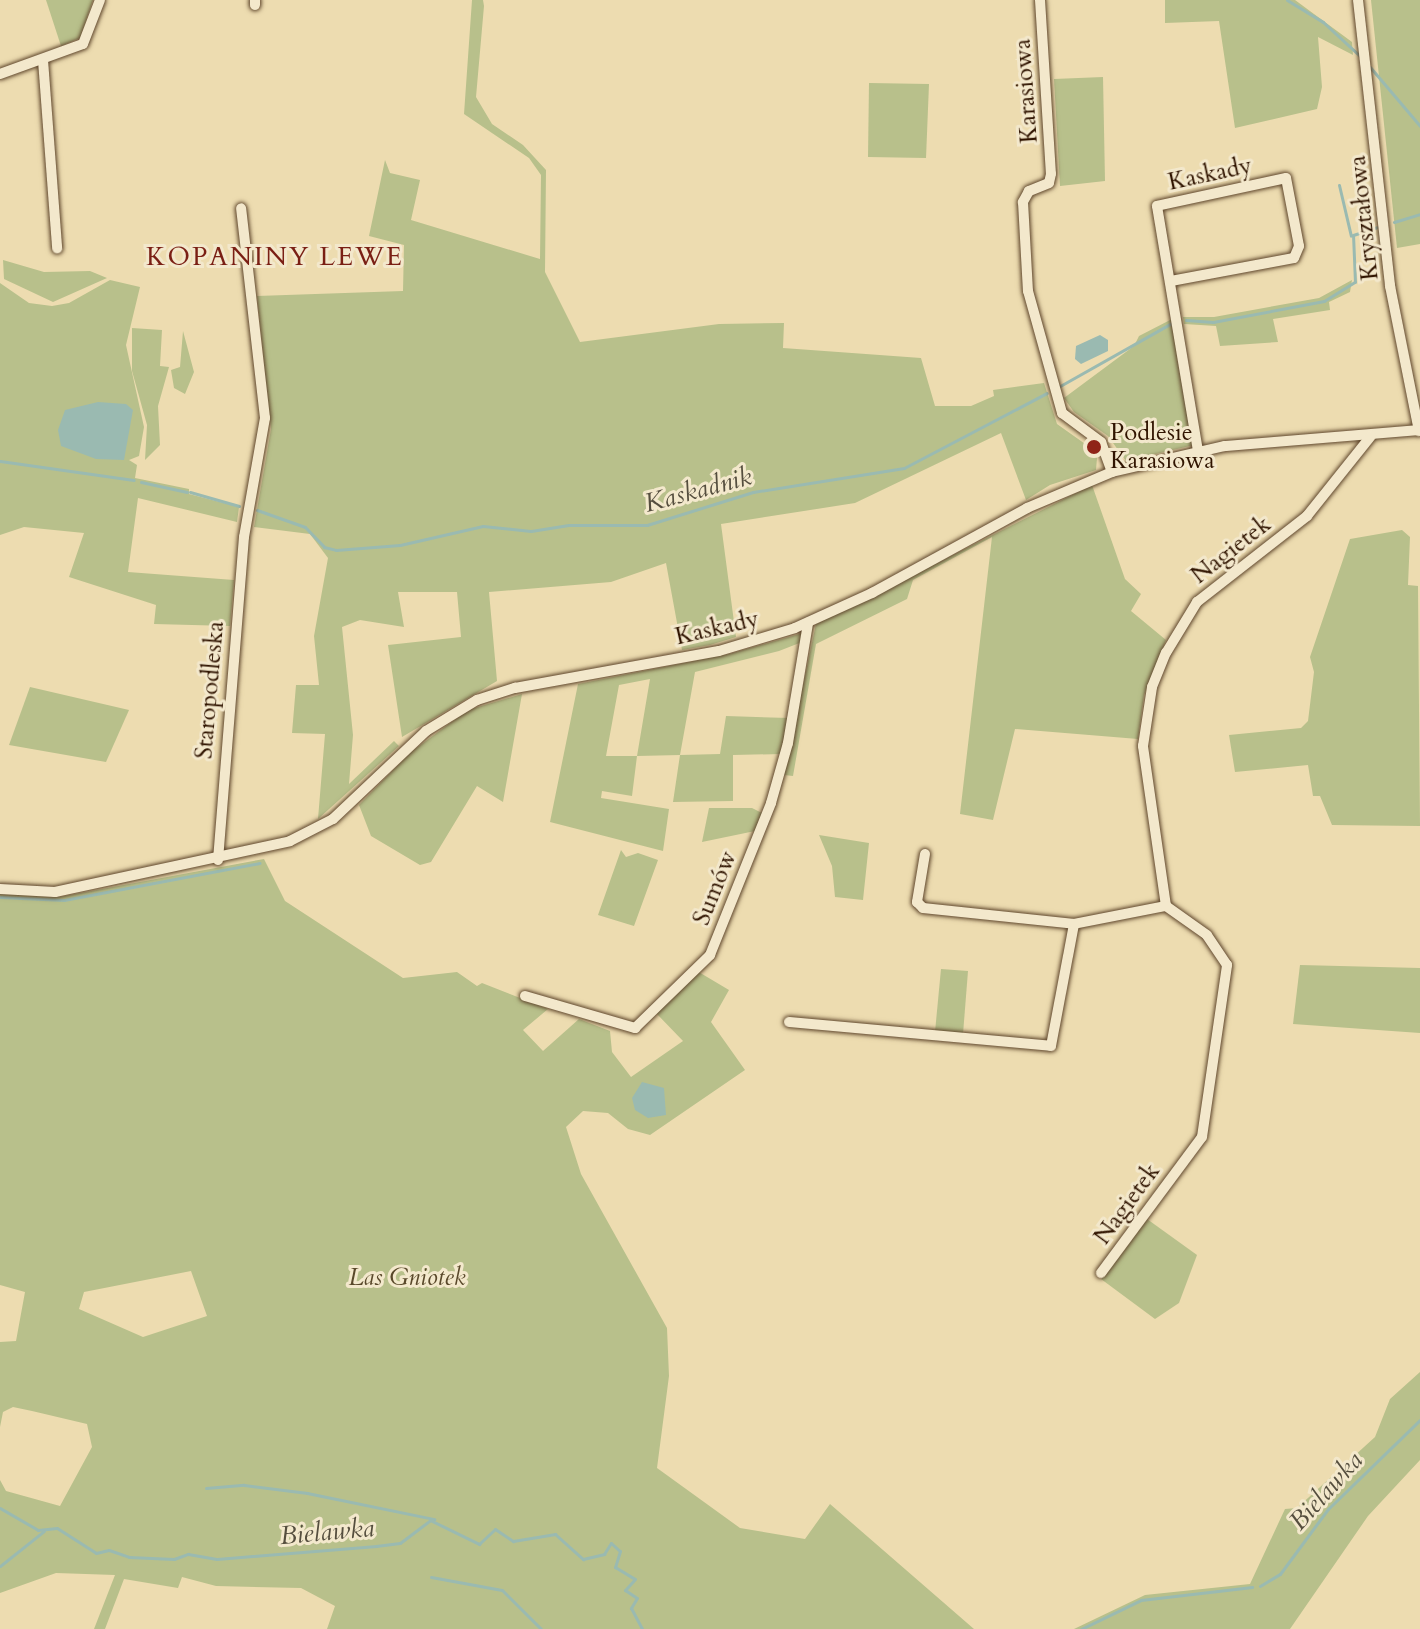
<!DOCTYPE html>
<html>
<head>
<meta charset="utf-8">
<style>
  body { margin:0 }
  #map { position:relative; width:1420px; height:1629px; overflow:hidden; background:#eddcb0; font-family:Cardo,serif }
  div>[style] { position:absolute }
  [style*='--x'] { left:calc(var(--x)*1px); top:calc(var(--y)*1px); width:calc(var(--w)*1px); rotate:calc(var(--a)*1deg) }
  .green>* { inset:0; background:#b8c08b }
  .water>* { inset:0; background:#9abab1 }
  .stream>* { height:3px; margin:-1.5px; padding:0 1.5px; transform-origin:1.5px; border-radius:1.5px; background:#9abab1 }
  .roads { filter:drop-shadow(0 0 2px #5f462c) drop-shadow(0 0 2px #5f462c) }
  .street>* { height:10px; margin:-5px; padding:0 5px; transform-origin:5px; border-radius:5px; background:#f3e8cc }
  .dots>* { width:22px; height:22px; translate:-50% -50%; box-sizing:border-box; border:4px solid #f3e8cc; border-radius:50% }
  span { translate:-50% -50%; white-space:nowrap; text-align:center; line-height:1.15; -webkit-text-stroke:6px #f3e8cc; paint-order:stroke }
  .street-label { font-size:24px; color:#301400 }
  .poi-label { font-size:24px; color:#301400 }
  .left { translate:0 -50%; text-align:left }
  .park-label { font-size:24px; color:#59482a; font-style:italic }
  .neighbourhood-label { font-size:26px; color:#7a1f14; letter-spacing:2px }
  .water-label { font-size:26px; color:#554e3e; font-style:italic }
</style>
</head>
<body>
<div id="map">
  <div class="green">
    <div style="clip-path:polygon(46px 0,93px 0,80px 38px,61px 46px)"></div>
    <div style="clip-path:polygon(472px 0,483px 0,484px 6px,476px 97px,492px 124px,523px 145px,546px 170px,545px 272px,580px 342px,719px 324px,784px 323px,783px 348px,921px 358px,935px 406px,971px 406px,994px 396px,993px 390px,1044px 383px,1057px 424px,1088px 446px,1097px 458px,1096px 470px,1050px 485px,1026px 500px,1001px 433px,855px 503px,721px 524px,736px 637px,710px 645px,682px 650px,666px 563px,611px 582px,489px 592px,497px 681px,402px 737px,388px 645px,461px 637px,457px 592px,398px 592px,404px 627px,360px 620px,342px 627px,353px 735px,349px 784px,394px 741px,399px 746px,318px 819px,325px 734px,292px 733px,296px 685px,319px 685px,314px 636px,328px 558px,310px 534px,254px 527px,271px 429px,257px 296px,403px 291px,404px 245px,369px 236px,385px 160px,390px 173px,420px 180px,411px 220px,540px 259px,541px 175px,529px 158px,464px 114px)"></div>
    <div style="clip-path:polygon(1165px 0,1295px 0,1352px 42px,1353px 55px,1318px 37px,1322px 87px,1317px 109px,1235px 128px,1219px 21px,1165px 23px)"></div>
    <div style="clip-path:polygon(1371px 0,1420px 0,1420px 244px,1397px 248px)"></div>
    <div style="clip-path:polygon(1103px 77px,1105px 181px,1060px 186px,1054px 79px)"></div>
    <div style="clip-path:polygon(869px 83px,929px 84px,926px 158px,868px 157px)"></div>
    <div style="clip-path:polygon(3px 260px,44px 272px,90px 271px,107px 278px,53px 302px,4px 279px)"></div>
    <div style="clip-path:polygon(110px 280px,140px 287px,126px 345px,144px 427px,139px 456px,129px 460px,137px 465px,135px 478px,189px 489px,189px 494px,239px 507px,237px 522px,138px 498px,128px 572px,234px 580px,230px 626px,154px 624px,156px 605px,69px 577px,84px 533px,24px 527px,0 535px,0 283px,29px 303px,52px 306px,69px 303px)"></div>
    <div style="clip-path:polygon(1352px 280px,1350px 292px,1329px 302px,1330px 310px,1273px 319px,1278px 342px,1220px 346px,1216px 326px,1184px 324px,1183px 317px,1214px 317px,1319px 298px)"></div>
    <div style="clip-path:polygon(1174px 318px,1194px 445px,1126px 461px,1108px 436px,1074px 412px,1064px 398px,1134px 346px,1139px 336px)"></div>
    <div style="clip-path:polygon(132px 328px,162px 330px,160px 366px,169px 367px,158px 406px,160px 445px,145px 460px,147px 425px,132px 371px)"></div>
    <div style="clip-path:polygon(183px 331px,194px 372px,185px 394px,174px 388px,171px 370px,180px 367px)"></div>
    <div style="clip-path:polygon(1092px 485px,1125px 579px,1141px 594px,1131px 611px,1166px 640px,1144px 695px,1138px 739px,1015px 729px,993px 820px,960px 814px,992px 537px,913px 580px,907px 599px,816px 644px,793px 776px,784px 775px,816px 624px)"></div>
    <div style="clip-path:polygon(1402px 530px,1410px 537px,1408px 585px,1418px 586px,1420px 826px,1332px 825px,1320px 796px,1313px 796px,1308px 765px,1235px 772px,1229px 735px,1301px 728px,1308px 721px,1314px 672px,1310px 657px,1350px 539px)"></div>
    <div style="clip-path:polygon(evenodd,803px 633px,802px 642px,779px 651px,695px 672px,680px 755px,720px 754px,726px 716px,789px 718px,781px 754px,733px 755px,733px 801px,673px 802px,680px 755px,637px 756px,632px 796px,602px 791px,601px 798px,669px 809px,663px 851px,550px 822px,578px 684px,729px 654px,803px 633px,650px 679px,637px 756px,606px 756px,619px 685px,650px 679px)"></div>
    <div style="clip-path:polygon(30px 687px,129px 710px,106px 762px,9px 745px)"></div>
    <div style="clip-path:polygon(522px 694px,503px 802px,477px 786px,431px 862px,420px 865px,371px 836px,359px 805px,411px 752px,468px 710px)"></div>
    <div style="clip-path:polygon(709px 808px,752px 808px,762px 813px,755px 831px,702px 842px)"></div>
    <div style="clip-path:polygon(819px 835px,869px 843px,863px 900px,835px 897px,832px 866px)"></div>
    <div style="clip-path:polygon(621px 850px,626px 857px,638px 853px,658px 860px,634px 926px,598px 915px)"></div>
    <div style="clip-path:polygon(evenodd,264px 859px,285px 901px,403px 978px,457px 972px,477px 986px,482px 983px,548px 1009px,523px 1030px,543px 1051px,579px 1019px,610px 1031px,612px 1052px,631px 1077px,683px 1041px,656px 1013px,697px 971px,729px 990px,711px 1022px,745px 1070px,650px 1135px,628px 1129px,608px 1113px,583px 1111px,566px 1127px,581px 1174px,667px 1328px,669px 1376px,657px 1468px,740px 1528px,805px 1539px,830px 1504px,974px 1629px,327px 1629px,335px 1606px,301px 1588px,216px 1586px,182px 1577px,178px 1588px,124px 1579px,105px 1629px,94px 1629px,115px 1575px,56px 1573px,0 1593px,0 1480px,6px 1491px,60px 1506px,92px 1447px,87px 1424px,32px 1411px,13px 1407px,3px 1412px,0 1427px,0 1342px,16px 1341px,25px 1292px,0 1285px,0 893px,59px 897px,264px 859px,191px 1271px,207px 1316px,143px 1337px,79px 1309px,84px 1292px,191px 1271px)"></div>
    <div style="clip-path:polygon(1300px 965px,1420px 968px,1420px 1033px,1293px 1024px)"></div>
    <div style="clip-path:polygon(941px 969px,968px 971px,963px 1034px,935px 1032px)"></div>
    <div style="clip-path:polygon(1147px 1219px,1197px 1255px,1179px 1303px,1155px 1319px,1101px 1279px)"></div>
    <div style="clip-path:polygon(1420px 1372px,1420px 1460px,1368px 1516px,1290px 1629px,1074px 1629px,1145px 1595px,1250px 1584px,1285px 1509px,1297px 1508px,1375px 1437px,1390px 1399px)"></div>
  </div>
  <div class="water">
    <div style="clip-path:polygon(1100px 335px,1108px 340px,1108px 351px,1081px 364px,1075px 359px,1076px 346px)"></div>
    <div style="clip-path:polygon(98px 402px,126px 404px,133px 410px,124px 460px,96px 459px,61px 446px,58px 430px,65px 410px)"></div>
    <div style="clip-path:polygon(642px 1082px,664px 1088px,666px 1115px,648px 1118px,635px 1110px,632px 1098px)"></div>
  </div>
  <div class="stream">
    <div style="--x:1287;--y:0;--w:42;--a:31.4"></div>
    <div style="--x:1323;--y:22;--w:50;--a:42.6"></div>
    <div style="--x:1370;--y:67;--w:77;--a:49.7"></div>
    <div style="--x:1339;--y:185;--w:52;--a:76.8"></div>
    <div style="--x:1394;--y:222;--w:27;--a:-17"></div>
    <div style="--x:1186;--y:320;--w:27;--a:4"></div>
    <div style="--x:1213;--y:322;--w:113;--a:-10.7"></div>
    <div style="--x:1324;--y:301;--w:36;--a:-32"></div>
    <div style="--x:1355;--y:282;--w:47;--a:-92.4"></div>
    <div style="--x:1353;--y:235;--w:25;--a:-18"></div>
    <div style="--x:1060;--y:386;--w:129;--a:-29.4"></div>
    <div style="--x:0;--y:461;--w:135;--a:8.1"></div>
    <div style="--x:141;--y:482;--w:47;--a:12.3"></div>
    <div style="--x:190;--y:492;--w:51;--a:15.9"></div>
    <div style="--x:257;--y:510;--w:51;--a:19.5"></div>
    <div style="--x:305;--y:527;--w:28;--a:46"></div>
    <div style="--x:324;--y:547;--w:12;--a:14"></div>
    <div style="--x:336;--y:550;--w:64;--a:-4.5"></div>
    <div style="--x:400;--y:545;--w:85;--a:-12.9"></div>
    <div style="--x:483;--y:526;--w:48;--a:5.9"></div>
    <div style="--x:531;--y:531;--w:38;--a:-9"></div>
    <div style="--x:569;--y:525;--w:78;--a:0"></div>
    <div style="--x:647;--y:525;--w:111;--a:-17.3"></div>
    <div style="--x:753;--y:492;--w:153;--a:-9"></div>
    <div style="--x:904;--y:468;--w:161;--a:-27.7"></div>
    <div style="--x:0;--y:897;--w:64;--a:2.7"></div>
    <div style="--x:64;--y:900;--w:199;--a:-10.7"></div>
    <div style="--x:206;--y:1488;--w:38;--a:-5"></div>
    <div style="--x:244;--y:1485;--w:64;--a:7.2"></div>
    <div style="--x:307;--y:1493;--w:130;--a:11.6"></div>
    <div style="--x:0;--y:1508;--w:44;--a:30.1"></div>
    <div style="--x:38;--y:1530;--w:19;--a:-6"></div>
    <div style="--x:57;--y:1528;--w:46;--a:32.7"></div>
    <div style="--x:96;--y:1553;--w:13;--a:-13"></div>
    <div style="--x:109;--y:1550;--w:21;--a:19"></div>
    <div style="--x:129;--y:1557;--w:45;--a:2.5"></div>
    <div style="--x:174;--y:1559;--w:15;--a:-20"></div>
    <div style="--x:188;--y:1554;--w:29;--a:10"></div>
    <div style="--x:217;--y:1559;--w:160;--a:-4.7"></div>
    <div style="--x:376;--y:1546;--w:24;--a:-7"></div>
    <div style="--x:400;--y:1543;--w:38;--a:-37"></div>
    <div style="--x:430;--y:1520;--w:55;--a:26.1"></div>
    <div style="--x:479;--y:1544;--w:22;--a:-43"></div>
    <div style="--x:495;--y:1529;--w:22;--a:34"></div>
    <div style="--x:513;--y:1541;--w:43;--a:-9.5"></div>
    <div style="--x:555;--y:1534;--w:38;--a:42"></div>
    <div style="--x:583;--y:1559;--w:22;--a:-13"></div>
    <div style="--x:604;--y:1554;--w:13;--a:-58"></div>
    <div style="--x:611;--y:1543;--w:12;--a:42"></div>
    <div style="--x:620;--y:1551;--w:17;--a:107"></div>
    <div style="--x:615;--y:1567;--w:23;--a:31"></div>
    <div style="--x:635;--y:1579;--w:15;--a:132"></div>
    <div style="--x:625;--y:1590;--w:14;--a:34"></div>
    <div style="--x:637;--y:1598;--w:12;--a:121"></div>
    <div style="--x:631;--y:1608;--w:24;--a:62"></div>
    <div style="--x:0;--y:1566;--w:56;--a:-38.5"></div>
    <div style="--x:431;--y:1577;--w:72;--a:10.4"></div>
    <div style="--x:502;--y:1590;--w:55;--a:45"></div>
    <div style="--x:1260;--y:1586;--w:23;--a:-31"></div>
    <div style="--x:1280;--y:1574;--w:81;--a:-53.6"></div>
    <div style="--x:1328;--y:1509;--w:128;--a:-44.1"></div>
    <div style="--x:1081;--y:1629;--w:67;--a:-25.8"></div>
    <div style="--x:1141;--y:1600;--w:112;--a:-6.7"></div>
  </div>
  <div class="roads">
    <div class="street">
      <div style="--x:1040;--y:0;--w:174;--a:86.4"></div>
      <div style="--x:1051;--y:174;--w:9;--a:103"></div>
      <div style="--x:1049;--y:183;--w:22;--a:158"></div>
      <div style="--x:1029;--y:191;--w:13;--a:119"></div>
      <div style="--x:1023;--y:202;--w:89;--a:86.8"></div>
      <div style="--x:1028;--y:291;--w:127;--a:74.4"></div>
      <div style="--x:1062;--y:413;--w:49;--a:36.6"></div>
      <div style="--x:1101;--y:442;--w:32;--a:70"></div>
      <div style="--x:1358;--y:0;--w:288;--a:83.6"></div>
      <div style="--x:1390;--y:286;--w:148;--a:78.7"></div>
      <div style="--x:255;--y:5;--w:5;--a:-90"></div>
      <div style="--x:43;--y:60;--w:189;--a:85.7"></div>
      <div style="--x:0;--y:74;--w:88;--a:-19.9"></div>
      <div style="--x:83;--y:44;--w:47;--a:-68.9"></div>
      <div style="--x:1171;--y:281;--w:125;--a:-10.6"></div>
      <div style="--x:1294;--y:258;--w:13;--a:-67"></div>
      <div style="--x:1299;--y:246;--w:69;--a:-100.8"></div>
      <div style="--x:1286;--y:178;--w:132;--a:167.8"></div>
      <div style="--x:1157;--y:206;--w:248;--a:80.5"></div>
      <div style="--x:925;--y:854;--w:49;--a:99.5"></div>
      <div style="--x:917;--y:902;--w:8;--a:45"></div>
      <div style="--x:923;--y:908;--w:152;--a:6"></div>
      <div style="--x:218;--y:860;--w:324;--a:-85.4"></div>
      <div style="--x:244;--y:537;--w:121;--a:-80"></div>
      <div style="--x:265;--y:418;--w:211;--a:-96.5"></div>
      <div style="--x:0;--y:889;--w:55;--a:3.1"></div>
      <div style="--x:55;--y:892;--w:240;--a:-12.2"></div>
      <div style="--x:290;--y:841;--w:48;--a:-27.1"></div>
      <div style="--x:333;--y:819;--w:128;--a:-43.4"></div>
      <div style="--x:426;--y:731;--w:60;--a:-31.3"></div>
      <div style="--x:477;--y:700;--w:40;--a:-18"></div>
      <div style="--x:515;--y:688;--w:207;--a:-10.3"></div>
      <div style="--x:719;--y:651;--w:79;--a:-16.8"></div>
      <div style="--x:795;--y:628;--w:85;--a:-24.4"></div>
      <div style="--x:872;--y:593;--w:177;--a:-28.7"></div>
      <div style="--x:1027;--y:508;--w:92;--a:-23"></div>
      <div style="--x:1112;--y:472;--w:116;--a:-13"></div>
      <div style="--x:1225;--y:446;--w:196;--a:-4.7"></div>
      <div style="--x:1166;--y:906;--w:162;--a:-98.2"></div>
      <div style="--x:1143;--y:746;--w:60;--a:-81.3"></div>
      <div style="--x:1152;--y:687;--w:37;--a:-68"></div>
      <div style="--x:1166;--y:653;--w:60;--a:-58.7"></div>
      <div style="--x:1197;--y:602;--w:140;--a:-38"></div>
      <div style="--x:1307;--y:516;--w:102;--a:-51.3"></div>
      <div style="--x:525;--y:996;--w:115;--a:16.2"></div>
      <div style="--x:635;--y:1028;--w:105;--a:-44.2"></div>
      <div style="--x:710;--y:955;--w:164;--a:-68.1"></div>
      <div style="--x:771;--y:803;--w:62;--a:-74.2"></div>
      <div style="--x:788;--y:743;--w:122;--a:-80.5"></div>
      <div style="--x:789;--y:1022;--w:263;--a:5.2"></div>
      <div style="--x:1051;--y:1046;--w:124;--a:-79.3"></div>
      <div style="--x:1074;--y:924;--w:94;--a:-11.1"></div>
      <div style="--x:1101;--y:1273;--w:169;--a:-53.4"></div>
      <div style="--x:1202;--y:1137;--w:174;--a:-81.7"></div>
      <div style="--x:1227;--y:965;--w:36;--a:-124"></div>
      <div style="--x:1207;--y:935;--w:50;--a:-144.7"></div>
    </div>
  </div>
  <div class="dots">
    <div style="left:1094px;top:447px;background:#8f2418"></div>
  </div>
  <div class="street-label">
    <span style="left:1026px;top:91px;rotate:-94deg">Karasiowa</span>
    <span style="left:1210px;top:174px;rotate:-12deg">Kaskady</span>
    <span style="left:1364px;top:218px;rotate:-96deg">Kryształowa</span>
    <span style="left:1231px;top:550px;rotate:-38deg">Nagietek</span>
    <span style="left:717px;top:628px;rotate:-13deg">Kaskady</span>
    <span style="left:210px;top:690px;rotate:-85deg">Staropodleska</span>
    <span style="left:715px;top:888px;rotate:-68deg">Sumów</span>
    <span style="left:1127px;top:1204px;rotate:-54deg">Nagietek</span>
  </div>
  <div class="poi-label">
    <span class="left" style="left:1110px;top:447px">Podlesie<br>Karasiowa</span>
  </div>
  <div class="park-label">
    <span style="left:407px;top:1278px">Las Gniotek</span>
  </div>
  <div class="neighbourhood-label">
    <span style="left:275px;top:257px">KOPANINY LEWE</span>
  </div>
  <div class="water-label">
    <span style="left:698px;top:490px;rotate:-15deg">Kaskadnik</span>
    <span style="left:1326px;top:1491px;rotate:-48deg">Bielawka</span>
    <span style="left:327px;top:1532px;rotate:-5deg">Bielawka</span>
  </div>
</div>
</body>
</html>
